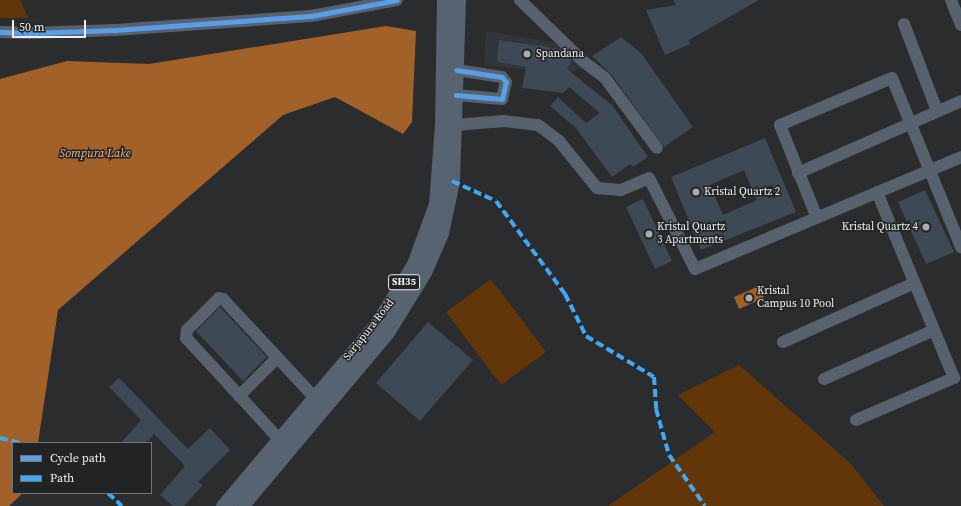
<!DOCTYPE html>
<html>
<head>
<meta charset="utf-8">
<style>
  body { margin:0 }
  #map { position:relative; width:961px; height:506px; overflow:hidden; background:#2b2c2e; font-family:"Source Serif 4",serif }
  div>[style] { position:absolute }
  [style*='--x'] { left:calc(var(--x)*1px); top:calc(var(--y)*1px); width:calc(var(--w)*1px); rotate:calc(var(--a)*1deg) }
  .built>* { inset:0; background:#31363c }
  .green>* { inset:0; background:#633609 }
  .water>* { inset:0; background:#a26129 }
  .building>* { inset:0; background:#3d4954 }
  .minor>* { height:12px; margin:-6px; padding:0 6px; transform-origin:6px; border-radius:6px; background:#58626f }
  .major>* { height:15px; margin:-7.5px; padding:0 7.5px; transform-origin:7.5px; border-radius:7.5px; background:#576370 }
  .quiet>* { height:4px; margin-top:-2px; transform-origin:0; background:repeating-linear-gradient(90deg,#3fa9f5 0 8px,transparent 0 12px) }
  .cycleway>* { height:5px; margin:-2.5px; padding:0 2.5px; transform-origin:2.5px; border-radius:2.5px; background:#5a9eea }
  .dots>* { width:11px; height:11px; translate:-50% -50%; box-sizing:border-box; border:2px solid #212325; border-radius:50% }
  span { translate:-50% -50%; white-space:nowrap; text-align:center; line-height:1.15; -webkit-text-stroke:3px #212325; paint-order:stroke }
  .shield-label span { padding:1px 3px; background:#212325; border:1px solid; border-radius:3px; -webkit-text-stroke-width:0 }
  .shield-label { font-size:10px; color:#eff0f2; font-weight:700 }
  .poi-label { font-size:11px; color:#eff0f2 }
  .left { translate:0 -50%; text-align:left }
  .right { translate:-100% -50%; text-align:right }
  .street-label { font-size:11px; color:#eff0f2 }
  .water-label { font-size:12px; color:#f8bc91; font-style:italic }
  .legend { position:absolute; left:12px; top:442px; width:140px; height:52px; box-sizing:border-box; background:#212325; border:1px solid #737577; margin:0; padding:5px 7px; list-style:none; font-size:12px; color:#eff0f2 }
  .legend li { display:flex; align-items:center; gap:8px; height:20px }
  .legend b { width:20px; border:1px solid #737577 }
  .scale { position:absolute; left:12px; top:20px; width:74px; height:18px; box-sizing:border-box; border:2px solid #eff0f2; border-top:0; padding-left:5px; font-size:12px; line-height:14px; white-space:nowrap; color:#eff0f2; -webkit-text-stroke:3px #212325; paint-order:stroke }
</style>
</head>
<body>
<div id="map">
  <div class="built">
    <div style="clip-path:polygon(486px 31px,557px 43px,583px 66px,568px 75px,484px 65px)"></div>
  </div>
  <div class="green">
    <div style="clip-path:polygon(0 0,20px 0,28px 18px,0 18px)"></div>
    <div style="clip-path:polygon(491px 279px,546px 352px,501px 385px,446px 312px)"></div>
    <div style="clip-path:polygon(739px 365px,850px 463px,884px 506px,608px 506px,715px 432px,678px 395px)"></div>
  </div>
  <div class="water">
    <div style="clip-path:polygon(386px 26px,416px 31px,412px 122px,403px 134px,335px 97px,283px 115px,58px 310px,38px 443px,13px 443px,13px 493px,23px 493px,9px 506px,0 506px,0 79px,67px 61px,149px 64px)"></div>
    <div style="clip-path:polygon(759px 286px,764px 298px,739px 309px,734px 297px)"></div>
  </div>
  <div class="building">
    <div style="clip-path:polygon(673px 0,759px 0,689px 40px,690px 44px,665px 55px,646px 10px,676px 5px)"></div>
    <div style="clip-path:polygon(621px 37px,641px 53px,693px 127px,664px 147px,611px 74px,592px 56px)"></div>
    <div style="clip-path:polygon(499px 40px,559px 49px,572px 61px,567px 69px,612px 105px,648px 157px,633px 167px,630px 164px,612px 177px,575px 127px,550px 106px,558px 97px,586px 123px,600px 113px,569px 87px,563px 93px,522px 88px,526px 67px,497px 62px)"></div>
    <div style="clip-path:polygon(evenodd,765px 138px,796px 212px,701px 250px,671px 177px,765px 138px,744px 170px,757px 200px,723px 215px,710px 185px,744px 170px)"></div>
    <div style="clip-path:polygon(925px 190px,954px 252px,926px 264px,898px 202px)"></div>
    <div style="clip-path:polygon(643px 199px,672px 261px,655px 269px,626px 207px)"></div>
    <div style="clip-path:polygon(220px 307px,267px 357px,243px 381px,196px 331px)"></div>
    <div style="clip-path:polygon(428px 322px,473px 360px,420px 421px,376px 383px)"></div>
    <div style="clip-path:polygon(119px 378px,188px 449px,210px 428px,230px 450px,198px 482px,203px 485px,184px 506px,173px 506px,160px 495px,185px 466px,154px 434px,146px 443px,121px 443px,141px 420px,109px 387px)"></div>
  </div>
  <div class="minor">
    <div style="--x:520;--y:0;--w:89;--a:44.1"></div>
    <div style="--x:584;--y:62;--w:26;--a:37"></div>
    <div style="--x:605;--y:78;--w:87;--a:53.4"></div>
    <div style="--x:951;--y:0;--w:27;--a:68"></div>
    <div style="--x:904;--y:24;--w:93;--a:69.2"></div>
    <div style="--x:0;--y:32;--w:31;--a:2"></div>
    <div style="--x:31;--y:33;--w:84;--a:-2"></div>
    <div style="--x:115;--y:30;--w:196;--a:-4.1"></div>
    <div style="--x:311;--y:16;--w:87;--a:-10.5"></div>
    <div style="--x:456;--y:95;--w:46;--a:5"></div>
    <div style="--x:502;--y:99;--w:17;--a:-77"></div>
    <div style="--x:506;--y:82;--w:6;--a:-129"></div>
    <div style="--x:502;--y:77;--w:46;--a:-171.2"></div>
    <div style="--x:455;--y:125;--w:49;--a:-4.7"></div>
    <div style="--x:504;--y:121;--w:34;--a:7"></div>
    <div style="--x:538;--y:125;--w:26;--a:37"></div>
    <div style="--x:559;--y:141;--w:60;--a:51"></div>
    <div style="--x:597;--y:188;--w:24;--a:5"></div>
    <div style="--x:621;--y:190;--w:30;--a:-23"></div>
    <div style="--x:649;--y:178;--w:102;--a:63.2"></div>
    <div style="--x:695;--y:269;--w:289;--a:-22.8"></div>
    <div style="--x:798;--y:173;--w:178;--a:-23.8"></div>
    <div style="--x:817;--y:218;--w:100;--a:-111.7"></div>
    <div style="--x:780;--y:125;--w:121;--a:-22.8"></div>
    <div style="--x:892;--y:78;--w:183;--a:67.8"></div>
    <div style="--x:783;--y:342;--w:144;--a:-24.2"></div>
    <div style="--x:824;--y:379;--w:120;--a:-24"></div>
    <div style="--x:239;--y:396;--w:54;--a:-45"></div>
    <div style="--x:856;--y:420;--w:107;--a:-23.2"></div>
    <div style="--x:954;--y:378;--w:201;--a:-112.5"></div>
    <div style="--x:279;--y:439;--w:137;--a:-132.6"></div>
    <div style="--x:186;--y:338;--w:8;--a:-83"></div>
    <div style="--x:187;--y:330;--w:45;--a:-45"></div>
    <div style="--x:219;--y:298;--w:4;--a:14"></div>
    <div style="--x:223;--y:299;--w:135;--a:47.1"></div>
  </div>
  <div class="major">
    <div style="--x:223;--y:506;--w:238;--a:-49.8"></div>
    <div style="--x:377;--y:324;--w:70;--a:-58.3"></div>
    <div style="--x:414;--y:264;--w:64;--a:-69.9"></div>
    <div style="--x:436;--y:204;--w:79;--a:-85.7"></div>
    <div style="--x:442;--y:125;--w:125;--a:-89.1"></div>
    <div style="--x:241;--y:506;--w:227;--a:-50"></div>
    <div style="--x:387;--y:332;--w:70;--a:-58.3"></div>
    <div style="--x:424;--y:272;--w:43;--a:-66.4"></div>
    <div style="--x:441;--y:233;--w:53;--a:-78.1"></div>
    <div style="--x:452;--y:181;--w:181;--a:-88.1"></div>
  </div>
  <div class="quiet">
    <div style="--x:452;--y:181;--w:48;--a:24.4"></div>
    <div style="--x:496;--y:201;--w:116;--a:53.4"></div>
    <div style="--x:565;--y:294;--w:47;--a:63.4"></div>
    <div style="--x:586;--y:336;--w:79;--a:31.1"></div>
    <div style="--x:654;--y:377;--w:32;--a:86"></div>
    <div style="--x:656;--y:409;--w:48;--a:74.2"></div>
    <div style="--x:669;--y:455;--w:62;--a:54.8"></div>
    <div style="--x:0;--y:438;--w:21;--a:14"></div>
    <div style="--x:108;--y:493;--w:19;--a:43"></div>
  </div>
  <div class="cycleway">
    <div style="--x:0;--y:32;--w:31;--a:2"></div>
    <div style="--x:31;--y:33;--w:84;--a:-2"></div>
    <div style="--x:115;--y:30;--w:196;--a:-4.1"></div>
    <div style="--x:311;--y:16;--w:87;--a:-10.5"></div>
    <div style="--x:456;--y:95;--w:46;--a:5"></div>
    <div style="--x:502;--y:99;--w:17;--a:-77"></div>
    <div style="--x:506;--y:82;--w:6;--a:-129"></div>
    <div style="--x:502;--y:77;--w:46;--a:-171.2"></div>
  </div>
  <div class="dots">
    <div style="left:527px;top:54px;background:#aaabad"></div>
    <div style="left:696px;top:192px;background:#aaabad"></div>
    <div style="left:926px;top:227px;background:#aaabad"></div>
    <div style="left:649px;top:234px;background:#aaabad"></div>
    <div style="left:749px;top:298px;background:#aaabad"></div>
  </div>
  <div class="shield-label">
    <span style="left:404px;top:282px">SH35</span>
  </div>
  <div class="poi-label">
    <span class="left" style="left:536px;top:54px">Spandana</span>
    <span class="left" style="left:704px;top:192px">Kristal Quartz 2</span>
    <span class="right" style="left:918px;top:227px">Kristal Quartz 4</span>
    <span class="left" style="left:657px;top:234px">Kristal Quartz<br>3 Apartments</span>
    <span class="left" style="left:757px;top:298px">Kristal<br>Campus 10 Pool</span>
  </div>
  <div class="street-label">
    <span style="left:369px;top:330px;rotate:-52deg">Sarjapura Road</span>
  </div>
  <div class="water-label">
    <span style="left:95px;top:154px">Sompura Lake</span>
  </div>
  <ul class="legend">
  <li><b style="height:5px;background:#5a9eea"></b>Cycle path</li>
  <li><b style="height:5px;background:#3fa9f5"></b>Path</li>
  </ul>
  <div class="scale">50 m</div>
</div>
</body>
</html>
